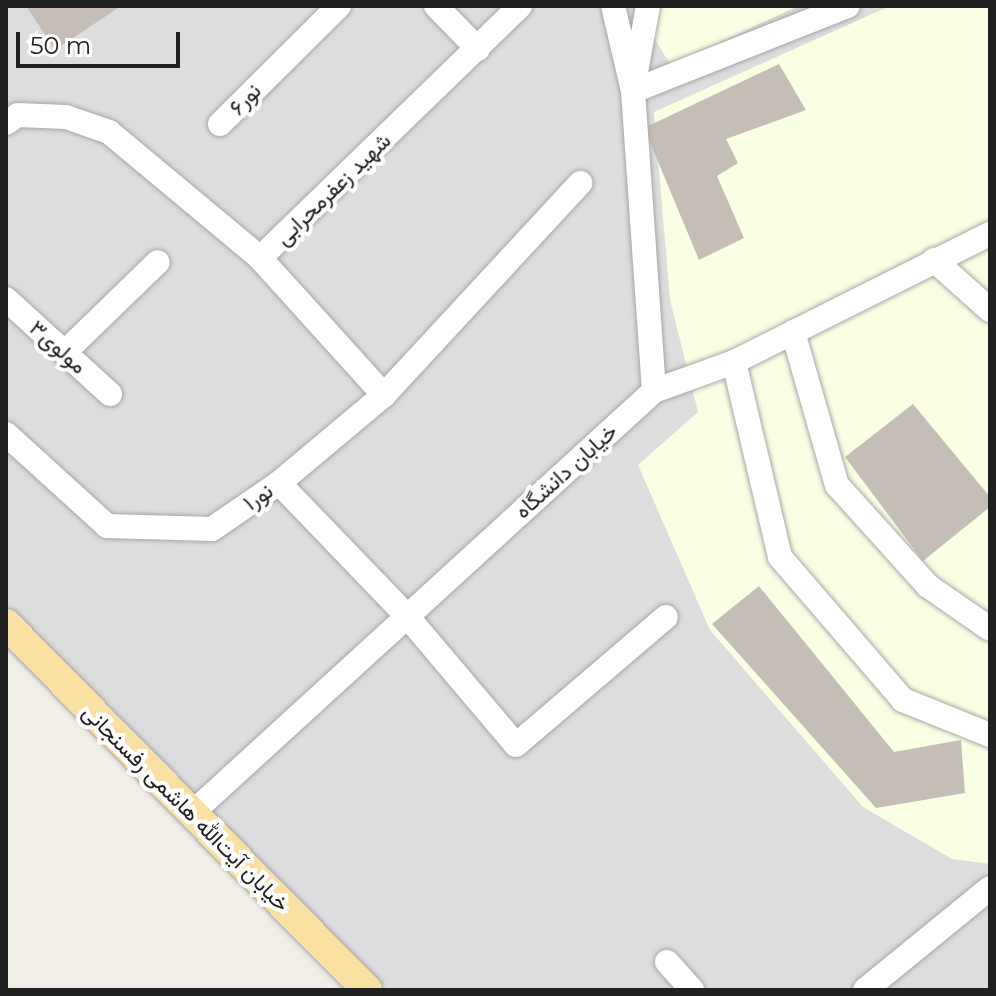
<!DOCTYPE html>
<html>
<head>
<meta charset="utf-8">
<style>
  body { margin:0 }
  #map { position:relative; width:996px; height:996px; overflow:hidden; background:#f0eee7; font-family:Montserrat,Vazirmatn,sans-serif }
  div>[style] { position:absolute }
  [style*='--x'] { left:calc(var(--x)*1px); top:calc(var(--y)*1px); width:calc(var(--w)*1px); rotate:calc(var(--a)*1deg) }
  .residential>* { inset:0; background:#dedddd }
  .education>* { inset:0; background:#fafee2 }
  .building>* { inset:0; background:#c5beb6 }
  .roads { filter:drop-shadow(0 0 2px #a7a7a7) drop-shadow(0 0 2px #a7a7a7) }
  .minor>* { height:24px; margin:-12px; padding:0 12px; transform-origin:12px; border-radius:12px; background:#fff }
  .major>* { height:30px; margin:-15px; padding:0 15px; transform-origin:15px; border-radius:15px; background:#fae0a2 }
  span { translate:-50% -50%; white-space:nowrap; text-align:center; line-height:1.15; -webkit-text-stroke:8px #fff; paint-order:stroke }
  .street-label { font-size:22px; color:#202020 }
  .frame { position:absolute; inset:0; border:8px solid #202020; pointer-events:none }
  .scale { position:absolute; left:16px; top:32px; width:164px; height:36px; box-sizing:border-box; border:4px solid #202020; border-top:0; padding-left:10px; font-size:24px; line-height:28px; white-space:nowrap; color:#202020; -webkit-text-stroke:6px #fff; paint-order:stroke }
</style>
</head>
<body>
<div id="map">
  <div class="residential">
    <div style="clip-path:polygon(6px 6px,990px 6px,990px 990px,379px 990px,6px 609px)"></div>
  </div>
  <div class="education">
    <div style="clip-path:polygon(633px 6px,798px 6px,671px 65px)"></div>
    <div style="clip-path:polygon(890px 6px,990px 6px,990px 864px,952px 859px,863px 807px,710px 630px,638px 465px,698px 412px,670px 300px,654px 112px)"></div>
  </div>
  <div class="building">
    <div style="clip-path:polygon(26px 6px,121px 6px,55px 50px)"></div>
    <div style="clip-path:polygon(779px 64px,806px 110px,726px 139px,738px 163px,717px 176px,744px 238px,699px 260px,644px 128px)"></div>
    <div style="clip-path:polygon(913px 404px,990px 497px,990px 507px,923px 561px,845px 457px)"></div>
    <div style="clip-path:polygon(759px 586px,894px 752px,961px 740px,965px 793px,876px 808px,712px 624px)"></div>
  </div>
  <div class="roads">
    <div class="minor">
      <div style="--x:436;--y:6;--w:60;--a:45.7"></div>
      <div style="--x:635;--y:77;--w:72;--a:-79.6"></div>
      <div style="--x:633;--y:91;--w:231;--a:-21.6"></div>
      <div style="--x:6;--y:123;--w:14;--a:-34"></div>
      <div style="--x:18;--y:115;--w:48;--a:2.4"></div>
      <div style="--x:66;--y:117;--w:46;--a:19.2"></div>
      <div style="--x:109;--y:132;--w:197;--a:39.8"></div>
      <div style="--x:260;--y:258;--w:362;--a:-44.1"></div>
      <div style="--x:220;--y:124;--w:168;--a:-44.8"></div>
      <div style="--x:260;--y:258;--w:185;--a:47.9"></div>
      <div style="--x:934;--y:260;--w:75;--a:41.8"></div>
      <div style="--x:6;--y:299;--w:141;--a:42.4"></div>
      <div style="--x:793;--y:332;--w:159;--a:74"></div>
      <div style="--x:837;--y:485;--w:136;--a:48"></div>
      <div style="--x:928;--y:586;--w:75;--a:34.7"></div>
      <div style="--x:65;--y:352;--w:129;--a:-44.1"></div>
      <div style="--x:734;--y:362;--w:200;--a:76.7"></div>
      <div style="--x:780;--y:557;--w:189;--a:49.3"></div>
      <div style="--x:903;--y:700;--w:94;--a:21.9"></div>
      <div style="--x:654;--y:391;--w:85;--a:-19.9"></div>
      <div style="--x:734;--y:362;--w:286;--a:-26.6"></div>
      <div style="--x:6;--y:434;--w:137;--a:42.3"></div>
      <div style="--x:107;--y:526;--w:105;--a:1.6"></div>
      <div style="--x:212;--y:529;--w:81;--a:-34.5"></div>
      <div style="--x:279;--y:483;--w:137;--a:-40"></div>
      <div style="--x:384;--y:395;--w:289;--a:-47.2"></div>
      <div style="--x:279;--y:483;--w:183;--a:46.1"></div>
      <div style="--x:406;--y:615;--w:170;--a:49.8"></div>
      <div style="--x:516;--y:745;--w:197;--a:-40.5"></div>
      <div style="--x:191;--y:814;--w:627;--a:-42.42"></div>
      <div style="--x:654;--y:391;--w:301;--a:-94"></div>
      <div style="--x:633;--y:91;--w:87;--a:-103.2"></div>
      <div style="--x:667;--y:962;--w:38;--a:48"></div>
      <div style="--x:865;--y:990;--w:161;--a:-39.2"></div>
    </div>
    <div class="major">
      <div style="--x:6;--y:624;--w:514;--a:45.39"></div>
    </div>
  </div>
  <div class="street-label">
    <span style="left:245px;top:99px;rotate:-45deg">نور۶</span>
    <span style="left:333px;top:189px;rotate:-44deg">شهید زعفرمحرابی</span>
    <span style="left:58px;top:347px;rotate:42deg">مولوی۳</span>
    <span style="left:566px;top:471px;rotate:-42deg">خیابان دانشگاه</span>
    <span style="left:258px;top:497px;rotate:-35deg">نور۱</span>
    <span style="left:186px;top:808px;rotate:45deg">خیابان آیت‌الله هاشمی رفسنجانی</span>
  </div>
  <div class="frame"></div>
  <div class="scale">50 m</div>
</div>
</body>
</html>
